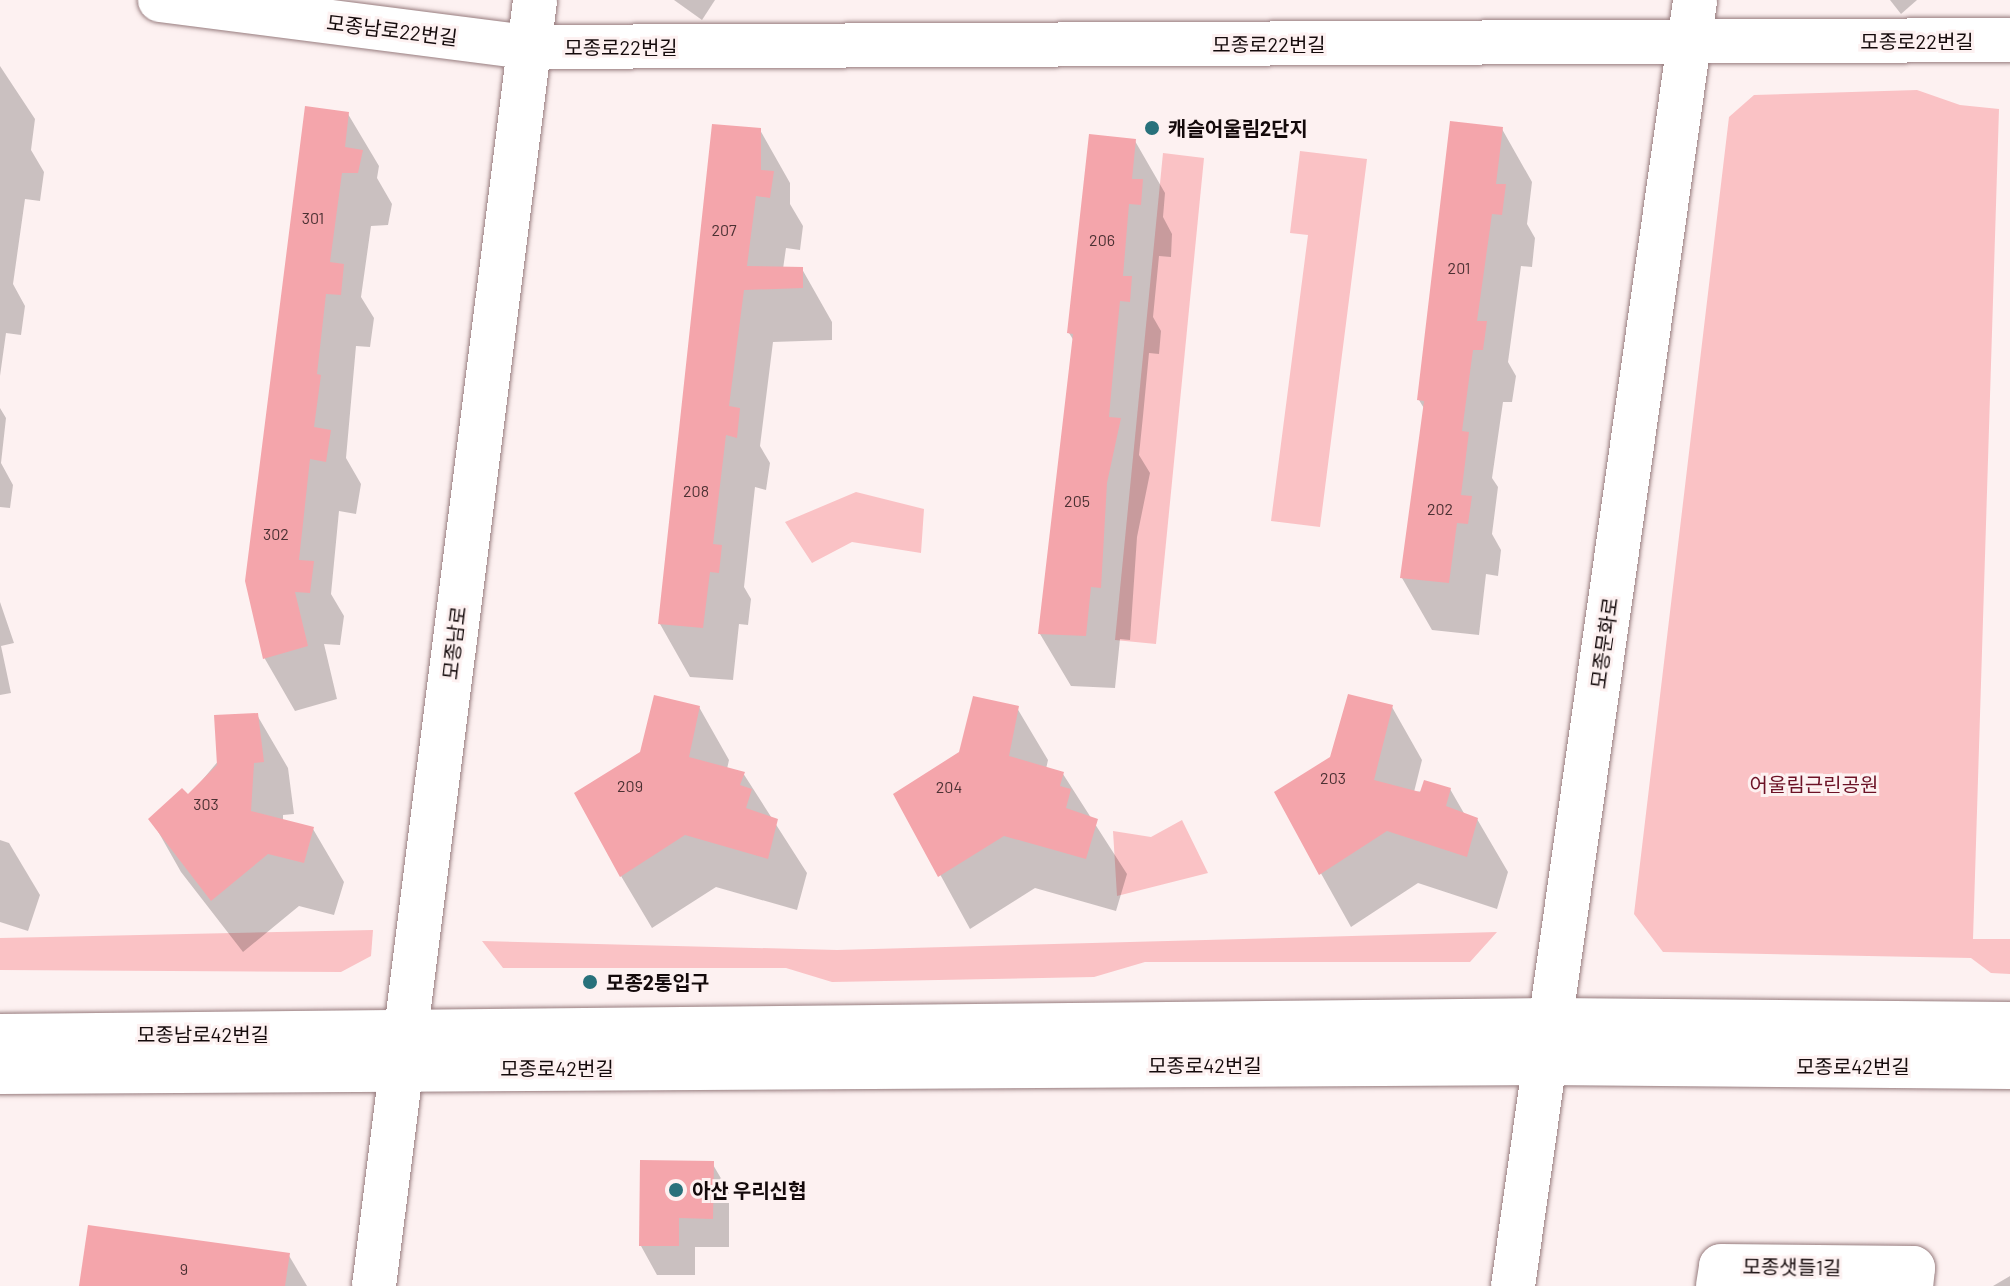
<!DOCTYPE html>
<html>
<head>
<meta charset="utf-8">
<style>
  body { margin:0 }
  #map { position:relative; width:2010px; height:1286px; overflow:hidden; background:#fdf1f1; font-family:Barlow,"Noto Sans KR",sans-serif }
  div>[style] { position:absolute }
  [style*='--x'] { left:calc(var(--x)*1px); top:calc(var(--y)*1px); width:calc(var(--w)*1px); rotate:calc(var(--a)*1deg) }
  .green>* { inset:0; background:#fac2c5 }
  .shadow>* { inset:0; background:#0003 }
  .building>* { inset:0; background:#f4a5ab }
  .roads { filter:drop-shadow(0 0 2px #977c7e) drop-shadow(0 0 2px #977c7e) }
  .minor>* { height:44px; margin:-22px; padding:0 22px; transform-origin:22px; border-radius:22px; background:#fff }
  .dots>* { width:22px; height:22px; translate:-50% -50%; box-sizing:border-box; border:4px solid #fdf1f1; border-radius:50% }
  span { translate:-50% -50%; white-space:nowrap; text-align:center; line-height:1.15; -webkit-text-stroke:6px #fdf1f1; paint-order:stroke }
  .number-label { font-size:16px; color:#4c3133 }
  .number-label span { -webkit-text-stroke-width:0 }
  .street-label { font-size:20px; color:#140a0b }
  .poi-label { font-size:20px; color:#140a0b; font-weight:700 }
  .left { translate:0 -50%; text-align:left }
  .park-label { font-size:20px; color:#6c1226 }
</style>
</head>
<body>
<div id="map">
  <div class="green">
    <div style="clip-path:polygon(1917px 90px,1960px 105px,1999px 109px,1973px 939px,2010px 939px,2010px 974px,1991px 973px,1971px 958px,1663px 952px,1634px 914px,1729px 117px,1754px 95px)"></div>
    <div style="clip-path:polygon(1300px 151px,1367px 159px,1320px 527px,1271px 521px,1308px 235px,1290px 233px)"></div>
    <div style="clip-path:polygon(1163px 153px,1204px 158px,1156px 644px,1115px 640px)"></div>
    <div style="clip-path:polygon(856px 492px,924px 509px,921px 553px,852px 542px,812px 563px,785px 522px)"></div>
    <div style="clip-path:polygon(1182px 820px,1208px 873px,1117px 896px,1113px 831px,1151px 837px)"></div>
    <div style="clip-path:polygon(373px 930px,371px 956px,341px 972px,0 970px,0 938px)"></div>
    <div style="clip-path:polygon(1497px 932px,1470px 962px,1145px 962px,1094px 977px,832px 982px,786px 968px,503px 968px,482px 941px,837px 950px)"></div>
  </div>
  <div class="shadow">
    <div style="clip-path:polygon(674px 0,715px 0,702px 20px)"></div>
    <div style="clip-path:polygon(1890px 0,1917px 0,1901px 14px)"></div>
    <div style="clip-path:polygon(0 66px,35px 119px,31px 150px,44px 172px,40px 201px,25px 199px,13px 284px,25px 306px,21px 335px,6px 333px,0 376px)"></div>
    <div style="clip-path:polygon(348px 114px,379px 166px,377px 178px,392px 204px,388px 225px,371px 226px,361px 297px,374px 318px,370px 347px,356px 346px,346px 458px,361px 484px,356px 514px,339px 511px,331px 594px,344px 616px,340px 645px,324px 644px,337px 699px,295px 711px,265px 659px,247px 581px)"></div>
    <div style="clip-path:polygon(1502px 129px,1532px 182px,1527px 224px,1535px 238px,1532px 267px,1521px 266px,1508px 362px,1516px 376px,1512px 402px,1503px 402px,1492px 478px,1498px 487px,1492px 534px,1501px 550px,1498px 576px,1486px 574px,1479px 635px,1432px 630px,1402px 578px,1425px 410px,1419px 400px)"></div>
    <div style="clip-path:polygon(760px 130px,790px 183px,790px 204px,803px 226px,800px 250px,786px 248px,783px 269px,802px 269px,832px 322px,832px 340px,773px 342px,760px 446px,770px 463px,766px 490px,755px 487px,744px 587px,751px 599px,748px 625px,739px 624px,733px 680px,690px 677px,660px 624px)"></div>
    <div style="clip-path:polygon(1135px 141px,1165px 193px,1163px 217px,1172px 234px,1171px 257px,1159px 256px,1153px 317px,1161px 331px,1159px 354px,1149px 353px,1143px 416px,1139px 455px,1150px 473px,1137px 537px,1130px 640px,1120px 639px,1115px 688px,1071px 686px,1040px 634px,1074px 341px,1069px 333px)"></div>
    <div style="clip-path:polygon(0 408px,6px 418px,1px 463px,13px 485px,10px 508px,0 507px)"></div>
    <div style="clip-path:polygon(0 602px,14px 643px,1px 646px,11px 693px,0 695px)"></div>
    <div style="clip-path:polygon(699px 707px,729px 760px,727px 769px,743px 773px,807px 873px,797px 910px,716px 887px,652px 928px,621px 876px)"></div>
    <div style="clip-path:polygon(1392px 707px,1422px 760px,1414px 792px,1450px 789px,1465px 815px,1477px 819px,1508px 872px,1497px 909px,1418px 883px,1351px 927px,1276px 793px,1332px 758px)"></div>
    <div style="clip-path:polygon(1017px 708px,1048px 760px,1046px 769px,1063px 774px,1127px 874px,1116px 911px,1035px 888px,970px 929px,896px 794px,961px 754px)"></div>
    <div style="clip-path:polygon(257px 715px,288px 768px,294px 814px,283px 815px,283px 821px,313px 829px,344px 882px,334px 915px,299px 906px,243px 952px,181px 872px,151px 819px,188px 797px)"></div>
    <div style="clip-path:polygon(0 840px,9px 843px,40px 895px,28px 931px,0 922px)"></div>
    <div style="clip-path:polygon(712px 1163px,729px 1192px,729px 1247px,695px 1247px,695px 1275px,657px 1275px,641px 1246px)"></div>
    <div style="clip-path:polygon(288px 1254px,307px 1286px,81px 1286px)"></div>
    <div style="clip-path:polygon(2010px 1276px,2010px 1286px,1993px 1286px)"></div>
  </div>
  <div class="building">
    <div style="clip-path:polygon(305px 106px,349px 112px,345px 147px,363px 150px,358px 173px,342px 173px,330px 262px,344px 264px,341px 295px,326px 294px,317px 374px,321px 375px,314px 427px,331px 430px,326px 462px,310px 459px,299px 560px,314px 561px,310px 593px,295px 592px,308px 646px,263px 659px,245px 581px)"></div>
    <div style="clip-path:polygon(1450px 121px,1503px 127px,1496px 184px,1506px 184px,1502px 215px,1492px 214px,1477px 321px,1487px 321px,1483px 350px,1473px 350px,1462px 431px,1469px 432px,1461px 495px,1472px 496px,1468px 524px,1457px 523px,1449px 583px,1400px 578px,1424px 401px,1417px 400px)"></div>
    <div style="clip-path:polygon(712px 124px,761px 128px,761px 170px,774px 171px,770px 198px,756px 196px,747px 266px,803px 267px,803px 288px,744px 290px,729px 406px,740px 408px,737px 438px,726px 435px,713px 544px,722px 545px,719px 573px,710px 572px,703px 628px,658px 624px)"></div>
    <div style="clip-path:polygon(1089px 134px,1136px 139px,1132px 179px,1143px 179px,1141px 205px,1129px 204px,1123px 276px,1132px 276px,1130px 302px,1120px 301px,1114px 362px,1109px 417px,1121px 418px,1107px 483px,1101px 588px,1091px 587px,1086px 636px,1038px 634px,1073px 334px,1067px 333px)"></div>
    <div style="clip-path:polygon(1348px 694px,1393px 705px,1374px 780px,1420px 792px,1424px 780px,1451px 788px,1446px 806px,1478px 818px,1467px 857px,1387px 831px,1319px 875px,1274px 792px,1330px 757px)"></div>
    <div style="clip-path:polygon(654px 695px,700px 706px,689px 757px,745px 772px,740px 785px,752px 789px,746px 808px,778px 819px,768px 859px,685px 835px,620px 877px,574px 793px,640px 752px)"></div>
    <div style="clip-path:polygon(973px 696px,1019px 706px,1009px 756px,1064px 772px,1060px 786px,1071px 789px,1066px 808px,1098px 819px,1086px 859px,1004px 836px,938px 877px,893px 794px,959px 752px)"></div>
    <div style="clip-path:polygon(258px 713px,264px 762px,254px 763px,251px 811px,314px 827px,304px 863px,268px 854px,211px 901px,148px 819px,182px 788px,188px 794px,217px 765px,214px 715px)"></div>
    <div style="clip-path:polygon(640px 1160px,714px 1161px,713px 1219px,679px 1218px,679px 1246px,639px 1246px)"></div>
    <div style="clip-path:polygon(88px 1225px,290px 1253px,285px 1286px,79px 1286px)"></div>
  </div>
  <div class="roads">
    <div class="minor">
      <div style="--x:160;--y:0;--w:372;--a:7.3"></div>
      <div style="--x:529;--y:47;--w:1481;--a:-0.27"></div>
      <div style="--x:0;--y:1036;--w:1551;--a:-0.59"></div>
      <div style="--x:1551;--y:1020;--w:459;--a:0.5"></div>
      <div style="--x:0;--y:1072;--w:1544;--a:-0.33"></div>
      <div style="--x:1544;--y:1063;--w:466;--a:0.5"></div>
      <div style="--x:374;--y:1286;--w:1296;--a:-82.86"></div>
      <div style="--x:1513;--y:1286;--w:1299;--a:-81.94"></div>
      <div style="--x:1718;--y:1286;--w:20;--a:-81"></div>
      <div style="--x:1721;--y:1266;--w:192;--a:0.6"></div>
      <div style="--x:1913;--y:1268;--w:18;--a:96"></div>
    </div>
  </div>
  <div class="dots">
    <div style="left:1152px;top:128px;background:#28717b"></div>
    <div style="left:590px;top:982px;background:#28717b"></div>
    <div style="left:676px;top:1190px;background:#28717b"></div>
  </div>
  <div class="number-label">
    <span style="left:313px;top:218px">301</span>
    <span style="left:724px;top:230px">207</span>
    <span style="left:1102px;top:240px">206</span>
    <span style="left:1459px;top:268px">201</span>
    <span style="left:696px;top:491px">208</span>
    <span style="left:1077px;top:501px">205</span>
    <span style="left:1440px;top:509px">202</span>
    <span style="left:276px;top:534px">302</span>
    <span style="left:1333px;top:778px">203</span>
    <span style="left:630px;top:786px">209</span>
    <span style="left:949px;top:787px">204</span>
    <span style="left:206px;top:804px">303</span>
    <span style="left:184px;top:1269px">9</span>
  </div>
  <div class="street-label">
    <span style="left:392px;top:30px;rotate:7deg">모종남로22번길</span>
    <span style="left:1917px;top:41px">모종로22번길</span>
    <span style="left:1269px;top:44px">모종로22번길</span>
    <span style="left:621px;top:47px">모종로22번길</span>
    <span style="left:454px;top:643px;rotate:-83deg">모종남로</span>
    <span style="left:1604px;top:643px;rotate:-82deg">모종문화로</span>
    <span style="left:203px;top:1034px">모종남로42번길</span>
    <span style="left:1205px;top:1065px">모종로42번길</span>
    <span style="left:1853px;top:1066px">모종로42번길</span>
    <span style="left:557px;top:1068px">모종로42번길</span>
    <span style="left:1792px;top:1267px;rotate:1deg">모종샛들1길</span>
  </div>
  <div class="poi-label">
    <span class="left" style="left:1168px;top:128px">캐슬어울림2단지</span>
    <span class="left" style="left:606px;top:982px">모종2통입구</span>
    <span class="left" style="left:692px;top:1190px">아산 우리신협</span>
  </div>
  <div class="park-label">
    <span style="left:1814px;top:784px">어울림근린공원</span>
  </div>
</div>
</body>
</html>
